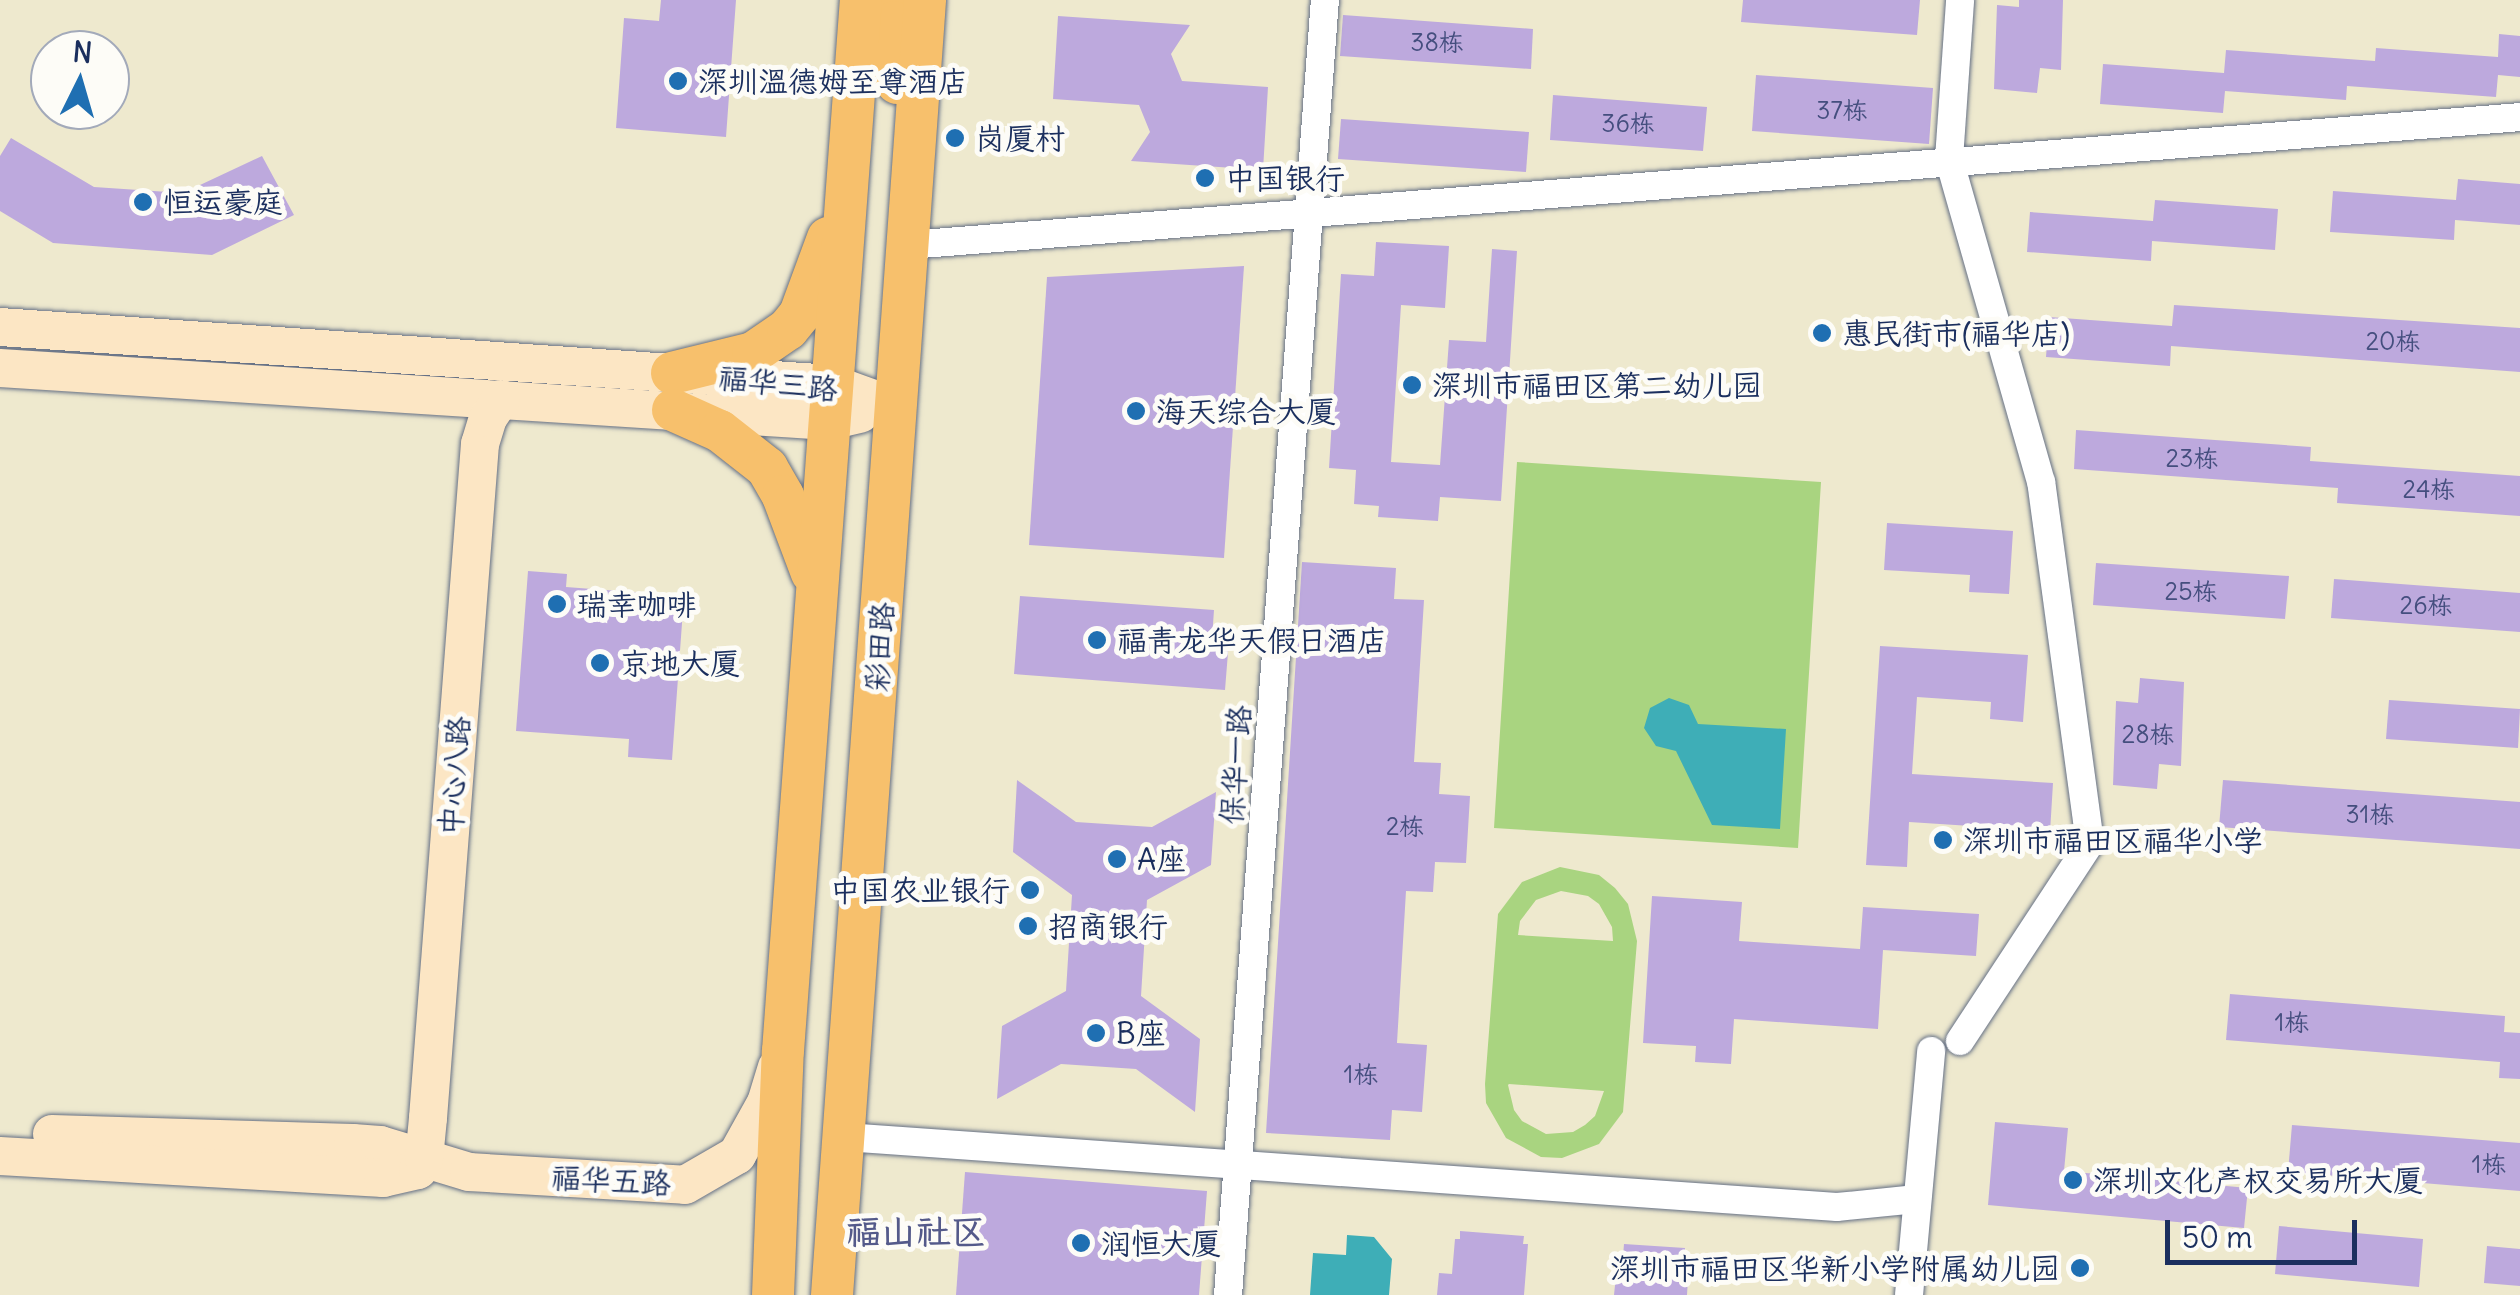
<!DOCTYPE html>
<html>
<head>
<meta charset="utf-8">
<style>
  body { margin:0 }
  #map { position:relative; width:2520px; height:1295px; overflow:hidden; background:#eee9ce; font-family:Delius,"LXGW WenKai TC",sans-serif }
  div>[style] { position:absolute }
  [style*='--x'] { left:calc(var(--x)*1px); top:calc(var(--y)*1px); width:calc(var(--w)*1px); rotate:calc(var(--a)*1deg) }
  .green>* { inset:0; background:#a9d480 }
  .water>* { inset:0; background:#3eaeb7 }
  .building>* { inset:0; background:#bda9dd }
  .roads { filter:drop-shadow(0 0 2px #657085) drop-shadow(0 0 2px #657085) }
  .street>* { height:28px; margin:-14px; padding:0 14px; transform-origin:14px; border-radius:14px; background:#fff }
  .secondary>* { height:38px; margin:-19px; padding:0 19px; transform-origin:19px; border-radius:19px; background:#fce6c4 }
  .primary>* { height:42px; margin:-21px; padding:0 21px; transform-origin:21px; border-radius:21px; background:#f7c06c }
  .dots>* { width:28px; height:28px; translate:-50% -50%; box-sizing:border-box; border:5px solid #fdfcf7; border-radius:50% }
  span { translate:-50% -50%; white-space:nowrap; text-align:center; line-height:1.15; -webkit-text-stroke:10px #fdfcf7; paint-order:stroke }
  .number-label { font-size:25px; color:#444e7e }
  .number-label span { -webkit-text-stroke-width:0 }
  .poi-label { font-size:30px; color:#1b2f5e }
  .left { translate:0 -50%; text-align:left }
  .right { translate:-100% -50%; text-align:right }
  .street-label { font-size:30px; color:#1b2f5e }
  .quarter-label { font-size:35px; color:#545a8a; font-weight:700 }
  .north { position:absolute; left:30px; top:30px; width:100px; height:100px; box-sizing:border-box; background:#fdfcf7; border:2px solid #a3aaba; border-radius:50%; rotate:5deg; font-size:28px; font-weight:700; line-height:40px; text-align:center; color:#1b2f5e }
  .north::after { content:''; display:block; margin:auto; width:35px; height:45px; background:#1f6fb2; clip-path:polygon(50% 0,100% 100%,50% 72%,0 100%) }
  .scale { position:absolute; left:2165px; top:1220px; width:192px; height:45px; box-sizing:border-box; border:5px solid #1b2f5e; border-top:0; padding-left:12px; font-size:30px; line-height:35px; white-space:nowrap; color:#1b2f5e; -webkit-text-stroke:8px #fdfcf7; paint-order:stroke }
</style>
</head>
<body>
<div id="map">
  <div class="green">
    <div style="clip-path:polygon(1517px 462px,1821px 482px,1798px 848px,1494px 828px)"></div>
    <div style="clip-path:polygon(evenodd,1560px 867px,1599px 875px,1615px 888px,1628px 904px,1637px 941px,1623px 1112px,1599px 1144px,1562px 1158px,1541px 1157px,1506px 1138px,1486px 1103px,1485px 1084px,1498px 914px,1522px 882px,1560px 867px,1561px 891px,1588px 896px,1599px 904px,1612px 927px,1613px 941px,1518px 935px,1520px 921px,1536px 900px,1561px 891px,1560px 867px,1508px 1085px,1509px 1084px,1604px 1091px,1595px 1116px,1585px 1125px,1573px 1132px,1546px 1134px,1522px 1121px,1514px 1110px,1508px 1085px)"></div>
  </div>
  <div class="water">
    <div style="clip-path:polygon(1669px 698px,1689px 705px,1698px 724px,1786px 729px,1780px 829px,1712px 825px,1676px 751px,1656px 746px,1644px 728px,1650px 708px)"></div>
    <div style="clip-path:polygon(1347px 1235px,1374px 1237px,1392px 1259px,1389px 1295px,1310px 1295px,1313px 1253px,1346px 1255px)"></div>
  </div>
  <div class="building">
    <div style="clip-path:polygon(661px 0,736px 0,726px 137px,616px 128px,624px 18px,659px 21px)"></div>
    <div style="clip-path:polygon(1743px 0,1920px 0,1917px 35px,1741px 22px)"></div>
    <div style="clip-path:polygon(2019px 0,2063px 0,2061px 70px,2040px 68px,2037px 93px,1994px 89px,1997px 5px,2019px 7px)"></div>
    <div style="clip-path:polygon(1343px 15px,1533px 29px,1531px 69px,1340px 56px)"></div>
    <div style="clip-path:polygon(1058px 16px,1190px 25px,1171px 54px,1182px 81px,1268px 87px,1263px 170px,1131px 161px,1150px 132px,1139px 105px,1053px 99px)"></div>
    <div style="clip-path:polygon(2499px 34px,2520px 36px,2520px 77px,2498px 75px,2496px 97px,2347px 86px,2346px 100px,2225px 91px,2223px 113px,2100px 104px,2103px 64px,2224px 73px,2226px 50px,2375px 61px,2376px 48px,2498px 57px)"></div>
    <div style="clip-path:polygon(1756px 75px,1933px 88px,1929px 144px,1752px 131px)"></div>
    <div style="clip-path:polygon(1553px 95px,1707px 107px,1703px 151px,1550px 140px)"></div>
    <div style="clip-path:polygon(1341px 119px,1529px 132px,1526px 172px,1338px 159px)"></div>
    <div style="clip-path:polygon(11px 138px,94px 187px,183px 193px,262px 156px,294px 215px,212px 255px,53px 243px,0 211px,0 156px)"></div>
    <div style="clip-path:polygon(2458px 179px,2520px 184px,2520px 225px,2455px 220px,2454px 240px,2330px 232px,2333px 191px,2456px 200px)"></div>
    <div style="clip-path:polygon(2155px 200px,2278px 209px,2275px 250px,2152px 241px,2151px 261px,2027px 252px,2030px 212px,2153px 221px)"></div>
    <div style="clip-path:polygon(1376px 242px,1449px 246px,1445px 308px,1401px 305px,1391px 462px,1440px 465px,1449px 340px,1486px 342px,1492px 249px,1517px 251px,1501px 501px,1440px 497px,1438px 521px,1378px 517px,1379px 506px,1354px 504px,1356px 470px,1329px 468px,1341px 274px,1374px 276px)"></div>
    <div style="clip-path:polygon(1244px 266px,1224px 558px,1029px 545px,1047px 277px)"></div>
    <div style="clip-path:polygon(2174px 305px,2520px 328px,2520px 372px,2171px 346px,2170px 366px,2046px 357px,2049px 317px,2172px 326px)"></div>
    <div style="clip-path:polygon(2076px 430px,2311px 447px,2310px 461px,2520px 476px,2520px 516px,2337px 503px,2338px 488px,2074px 469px)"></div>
    <div style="clip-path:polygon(1887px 523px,2013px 531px,2009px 594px,1969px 592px,1970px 575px,1884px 570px)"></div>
    <div style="clip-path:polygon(1302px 562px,1396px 568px,1394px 599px,1424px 600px,1414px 762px,1441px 763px,1439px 794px,1470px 796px,1466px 863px,1435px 862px,1433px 892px,1406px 891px,1397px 1043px,1427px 1045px,1422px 1112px,1392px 1110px,1390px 1140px,1266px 1133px)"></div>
    <div style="clip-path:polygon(2096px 563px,2289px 576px,2285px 619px,2093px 605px)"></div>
    <div style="clip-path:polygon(528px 571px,567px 574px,566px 587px,684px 596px,672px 760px,628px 757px,629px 739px,516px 731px)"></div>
    <div style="clip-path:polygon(2334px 579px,2520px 593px,2520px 632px,2331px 618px)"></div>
    <div style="clip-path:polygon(1020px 596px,1214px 610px,1212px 639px,1229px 640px,1225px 690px,1014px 674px)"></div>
    <div style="clip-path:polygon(1880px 646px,2028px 655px,2023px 722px,1990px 719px,1991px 702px,1917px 697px,1912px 774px,2053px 783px,2049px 849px,2016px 847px,2017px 829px,1909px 822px,1907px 867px,1866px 865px)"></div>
    <div style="clip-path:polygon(2140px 678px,2184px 682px,2181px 766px,2159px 764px,2157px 789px,2113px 785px,2116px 701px,2138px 703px)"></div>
    <div style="clip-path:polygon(2389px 700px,2520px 709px,2518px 748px,2386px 739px)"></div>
    <div style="clip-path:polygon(1017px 780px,1076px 822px,1152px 827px,1216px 792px,1211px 865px,1147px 900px,1141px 996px,1200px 1039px,1195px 1112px,1136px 1069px,1061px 1064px,997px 1099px,1002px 1026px,1066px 991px,1072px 895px,1013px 852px)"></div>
    <div style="clip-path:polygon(2223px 780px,2520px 802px,2520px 849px,2219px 827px)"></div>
    <div style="clip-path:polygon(1652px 896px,1742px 902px,1739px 941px,1860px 949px,1863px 907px,1979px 914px,1976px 956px,1883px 950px,1878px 1029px,1734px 1019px,1731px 1064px,1695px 1062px,1696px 1046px,1643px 1043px)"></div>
    <div style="clip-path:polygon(2230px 994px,2505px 1016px,2504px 1032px,2520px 1033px,2520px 1079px,2499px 1078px,2500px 1062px,2226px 1040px)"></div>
    <div style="clip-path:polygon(1995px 1122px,2068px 1128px,2064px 1171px,2248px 1188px,2244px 1228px,1988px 1205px)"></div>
    <div style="clip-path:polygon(2292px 1125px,2520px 1143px,2520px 1191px,2288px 1172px)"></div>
    <div style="clip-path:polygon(965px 1172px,1207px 1191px,1199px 1295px,956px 1295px)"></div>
    <div style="clip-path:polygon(2279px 1226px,2423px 1239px,2419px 1287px,2275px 1274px)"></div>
    <div style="clip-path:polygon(1460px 1231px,1524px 1236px,1523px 1244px,1528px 1244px,1524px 1295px,1437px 1295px,1439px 1273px,1452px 1274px,1455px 1239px,1460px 1239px)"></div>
    <div style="clip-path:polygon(1624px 1244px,1685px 1248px,1684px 1261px,1689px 1261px,1687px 1295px,1614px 1295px,1618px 1256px,1623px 1256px)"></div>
    <div style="clip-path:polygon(2487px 1246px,2520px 1249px,2520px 1286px,2484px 1283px)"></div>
  </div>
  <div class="roads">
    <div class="street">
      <div style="--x:909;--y:245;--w:1616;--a:-4.54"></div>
      <div style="--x:1960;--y:1041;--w:237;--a:-56.7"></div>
      <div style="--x:2090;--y:843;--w:364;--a:-97.7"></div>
      <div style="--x:2041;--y:482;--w:336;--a:-105.9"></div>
      <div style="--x:1949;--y:159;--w:159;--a:-86"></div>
      <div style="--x:845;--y:1137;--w:994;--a:4.04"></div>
      <div style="--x:1837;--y:1207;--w:80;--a:-5.7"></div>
      <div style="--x:1228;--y:1295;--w:1299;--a:-85.72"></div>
      <div style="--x:1909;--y:1295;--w:245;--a:-84.8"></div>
    </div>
    <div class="secondary">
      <div style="--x:0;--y:327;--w:834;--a:3.92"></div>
      <div style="--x:832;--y:384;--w:68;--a:19.8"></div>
      <div style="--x:0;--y:368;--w:831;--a:3.66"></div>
      <div style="--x:829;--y:421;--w:32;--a:-13"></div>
      <div style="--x:52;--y:1134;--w:301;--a:1.7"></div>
      <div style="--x:353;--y:1143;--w:27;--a:4"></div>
      <div style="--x:380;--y:1145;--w:93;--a:16.9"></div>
      <div style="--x:469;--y:1172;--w:216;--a:3.4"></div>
      <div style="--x:685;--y:1185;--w:60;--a:-30"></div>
      <div style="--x:737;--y:1155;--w:60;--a:-60.9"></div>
      <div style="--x:766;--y:1103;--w:37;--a:-73"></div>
      <div style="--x:0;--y:1156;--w:384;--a:3.3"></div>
      <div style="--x:383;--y:1178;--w:36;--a:-13"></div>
      <div style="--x:418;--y:1170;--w:13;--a:-61"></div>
      <div style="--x:424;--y:1159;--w:41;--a:-84.4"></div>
      <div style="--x:428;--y:1118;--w:676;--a:-85.59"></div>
      <div style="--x:480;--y:444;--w:27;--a:-73"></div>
      <div style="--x:488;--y:418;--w:23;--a:-56"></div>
    </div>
    <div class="primary">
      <div style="--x:885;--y:0;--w:24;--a:68"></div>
      <div style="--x:894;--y:22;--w:61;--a:87.2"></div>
      <div style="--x:672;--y:373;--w:83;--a:-13.9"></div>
      <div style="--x:753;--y:353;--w:42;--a:-34.4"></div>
      <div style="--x:788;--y:329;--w:19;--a:-51"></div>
      <div style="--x:800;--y:314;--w:81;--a:-69.8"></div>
      <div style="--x:673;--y:410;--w:51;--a:24.1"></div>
      <div style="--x:720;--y:431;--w:60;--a:38.2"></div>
      <div style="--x:767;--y:468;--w:32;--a:60"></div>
      <div style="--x:783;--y:496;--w:82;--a:69.4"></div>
      <div style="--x:773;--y:1295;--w:244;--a:-87.7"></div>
      <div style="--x:783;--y:1051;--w:1054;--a:-85.76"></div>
      <div style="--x:832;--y:1295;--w:1298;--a:-85.89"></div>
    </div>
  </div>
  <div class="dots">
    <div style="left:678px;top:81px;background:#1f6fb2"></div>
    <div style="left:955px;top:138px;background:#1f6fb2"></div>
    <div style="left:1205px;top:178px;background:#1f6fb2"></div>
    <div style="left:143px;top:202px;background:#1f6fb2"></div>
    <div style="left:1822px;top:333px;background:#1f6fb2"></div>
    <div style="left:1412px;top:385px;background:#1f6fb2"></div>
    <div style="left:1136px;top:411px;background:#1f6fb2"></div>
    <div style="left:557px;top:604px;background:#1f6fb2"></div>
    <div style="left:1097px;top:640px;background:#1f6fb2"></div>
    <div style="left:600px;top:663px;background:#1f6fb2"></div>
    <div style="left:1943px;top:840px;background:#1f6fb2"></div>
    <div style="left:1117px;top:859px;background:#1f6fb2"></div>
    <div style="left:1030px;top:890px;background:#1f6fb2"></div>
    <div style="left:1028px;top:926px;background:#1f6fb2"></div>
    <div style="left:1096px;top:1033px;background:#1f6fb2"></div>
    <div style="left:2073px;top:1180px;background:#1f6fb2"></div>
    <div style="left:1081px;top:1243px;background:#1f6fb2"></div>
    <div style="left:2080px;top:1268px;background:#1f6fb2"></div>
  </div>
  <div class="number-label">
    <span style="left:1437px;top:42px">38栋</span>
    <span style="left:1842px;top:110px">37栋</span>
    <span style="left:1628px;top:123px">36栋</span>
    <span style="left:2393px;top:341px">20栋</span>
    <span style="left:2192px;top:458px">23栋</span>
    <span style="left:2429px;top:489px">24栋</span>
    <span style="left:2191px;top:591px">25栋</span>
    <span style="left:2426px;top:605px">26栋</span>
    <span style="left:2148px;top:734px">28栋</span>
    <span style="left:2370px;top:814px">31栋</span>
    <span style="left:1405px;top:826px">2栋</span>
    <span style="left:2292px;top:1022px">1栋</span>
    <span style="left:1361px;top:1074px">1栋</span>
    <span style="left:2489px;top:1164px">1栋</span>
  </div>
  <div class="poi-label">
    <span class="left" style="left:698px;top:81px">深圳温德姆至尊酒店</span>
    <span class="left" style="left:975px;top:138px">岗厦村</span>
    <span class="left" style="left:1225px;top:178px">中国银行</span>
    <span class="left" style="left:163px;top:202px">恒运豪庭</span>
    <span class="left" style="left:1842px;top:333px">惠民街市(福华店)</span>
    <span class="left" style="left:1432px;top:385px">深圳市福田区第二幼儿园</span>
    <span class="left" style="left:1156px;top:411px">海天综合大厦</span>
    <span class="left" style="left:577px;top:604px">瑞幸咖啡</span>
    <span class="left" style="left:1117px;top:640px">福青龙华天假日酒店</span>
    <span class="left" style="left:620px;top:663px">京地大厦</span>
    <span class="left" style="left:1963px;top:840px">深圳市福田区福华小学</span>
    <span class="left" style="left:1137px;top:859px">A座</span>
    <span class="right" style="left:1010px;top:890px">中国农业银行</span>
    <span class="left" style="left:1048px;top:926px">招商银行</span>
    <span class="left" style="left:1116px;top:1033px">B座</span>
    <span class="left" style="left:2093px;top:1180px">深圳文化产权交易所大厦</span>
    <span class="left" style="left:1101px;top:1243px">润恒大厦</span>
    <span class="right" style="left:2060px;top:1268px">深圳市福田区华新小学附属幼儿园</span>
  </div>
  <div class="street-label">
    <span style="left:778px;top:383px;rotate:6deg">福华三路</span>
    <span style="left:879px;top:647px;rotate:-86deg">彩田路</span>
    <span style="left:1235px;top:765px;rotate:-86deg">保华一路</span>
    <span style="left:454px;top:776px;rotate:-86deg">中心八路</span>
    <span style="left:611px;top:1180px;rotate:3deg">福华五路</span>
  </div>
  <div class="quarter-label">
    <span style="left:916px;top:1231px">福山社区</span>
  </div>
  <div class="north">N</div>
  <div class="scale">50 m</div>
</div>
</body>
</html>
